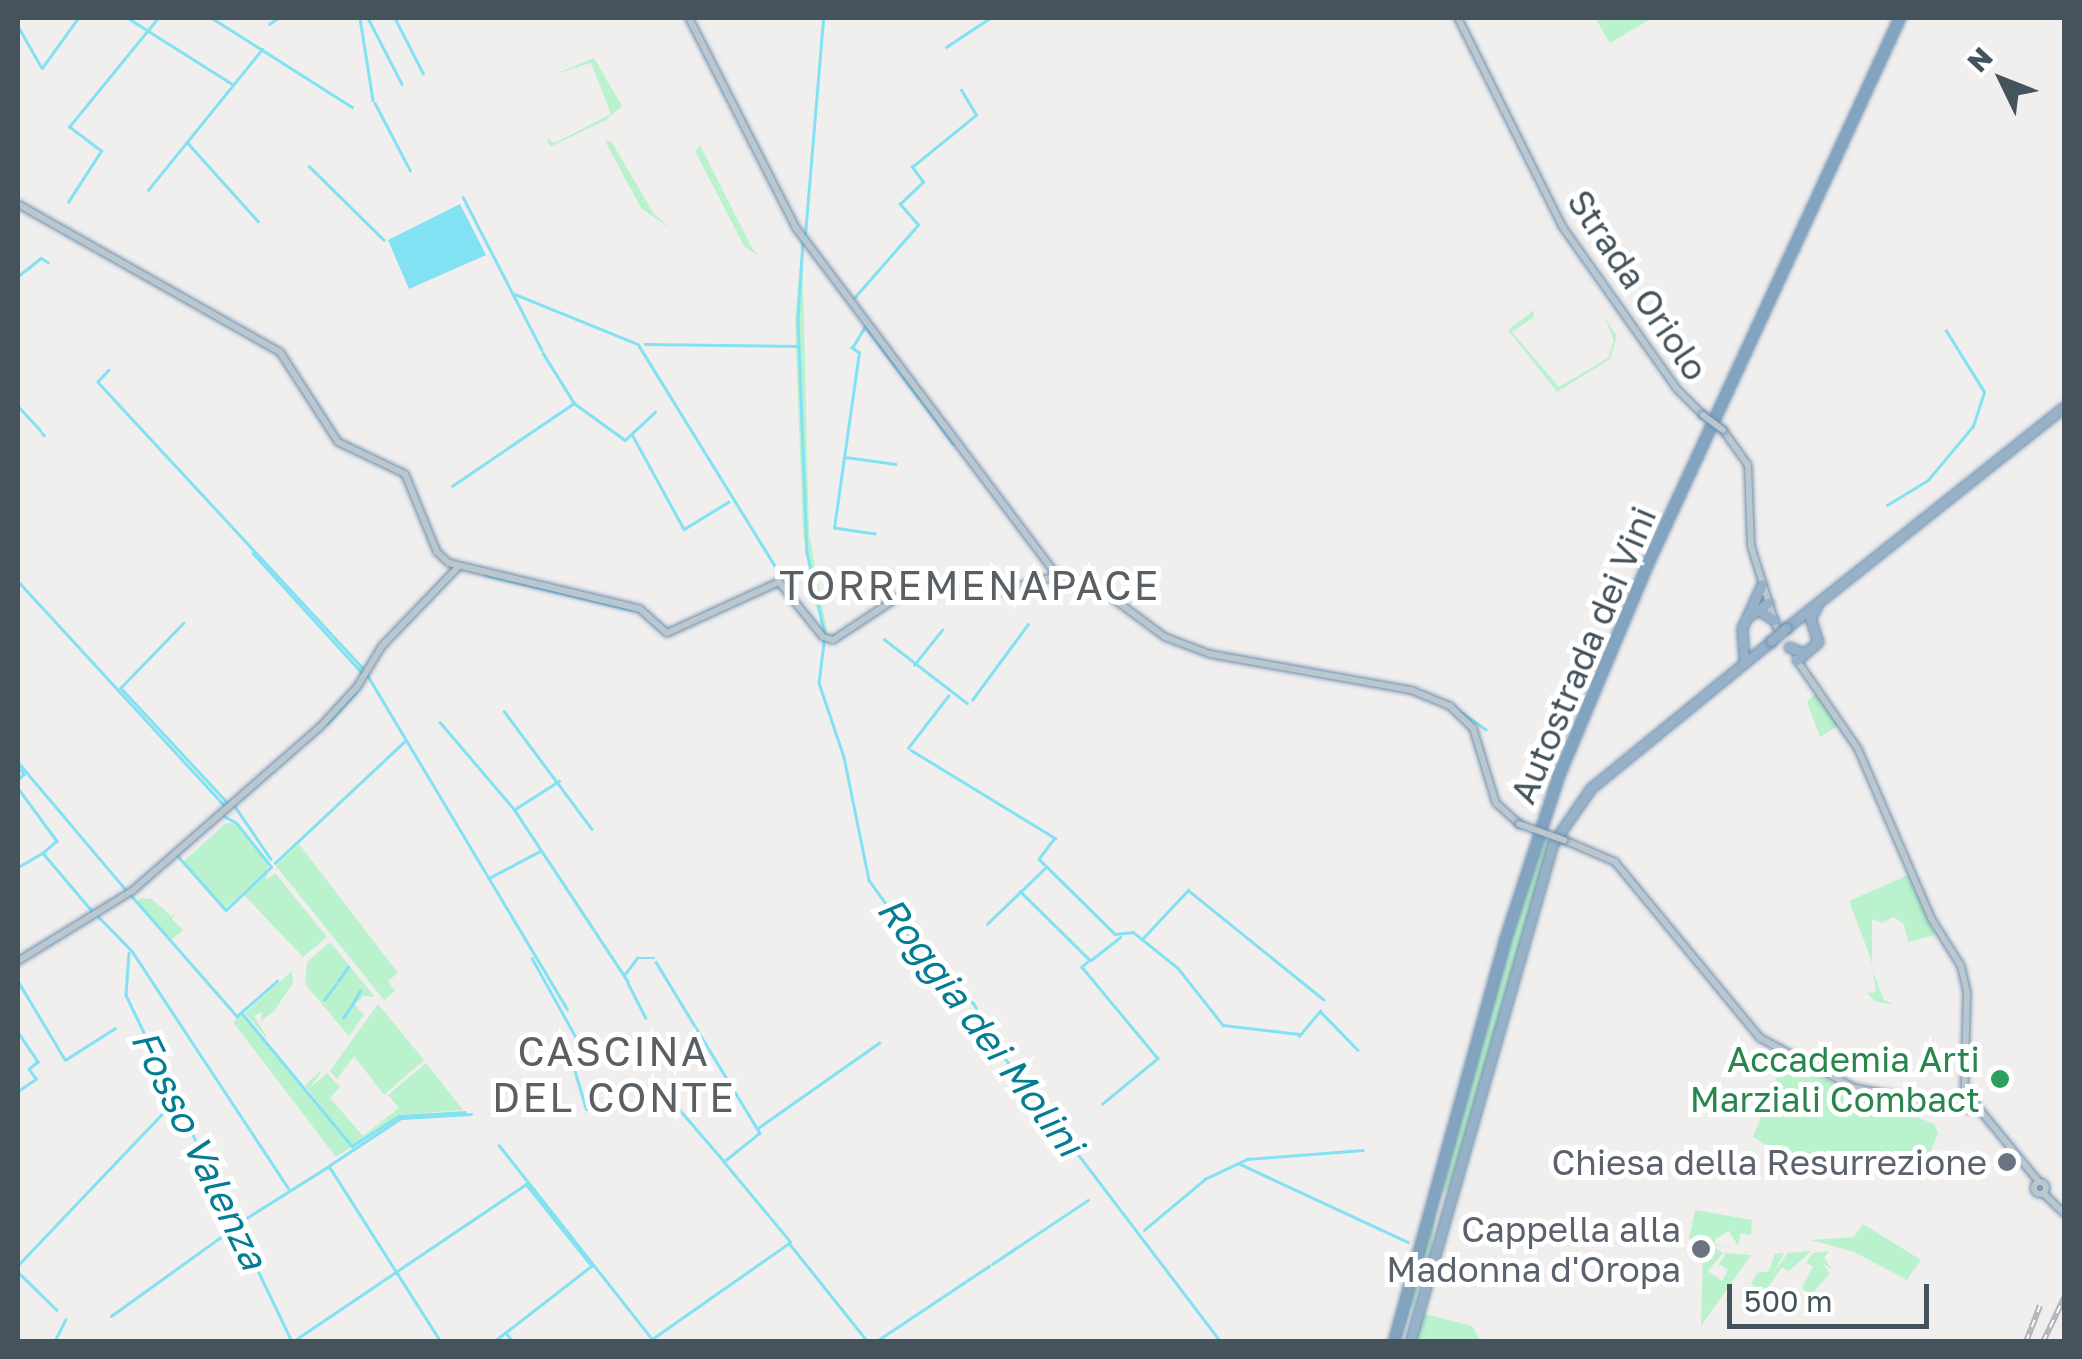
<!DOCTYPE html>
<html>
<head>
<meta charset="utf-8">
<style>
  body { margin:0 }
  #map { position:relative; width:2082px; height:1359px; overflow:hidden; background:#f1eeee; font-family:"Golos Text",sans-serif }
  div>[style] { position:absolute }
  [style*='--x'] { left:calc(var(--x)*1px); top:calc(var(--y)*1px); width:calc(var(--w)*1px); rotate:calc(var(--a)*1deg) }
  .green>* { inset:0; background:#b9f2cc }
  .water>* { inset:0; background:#82e1f3 }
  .stream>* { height:2.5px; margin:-1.25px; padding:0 1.25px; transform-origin:1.25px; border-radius:1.25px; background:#82e1f3 }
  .roads { filter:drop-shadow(0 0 2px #6d8fad) drop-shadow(0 0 2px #6d8fad) }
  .tertiary>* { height:6px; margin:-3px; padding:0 3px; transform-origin:3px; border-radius:3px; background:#bbc7cf }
  .tertiary>.ring { margin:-3px; padding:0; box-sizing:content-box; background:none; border:6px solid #bbc7cf; border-radius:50% }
  .trunk>* { height:9px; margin:-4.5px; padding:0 4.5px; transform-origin:4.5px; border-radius:4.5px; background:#97b2c8 }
  .motorway>* { height:10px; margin:-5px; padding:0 5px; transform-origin:5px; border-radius:5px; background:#82a4c1 }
  .rail>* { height:6px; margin-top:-3px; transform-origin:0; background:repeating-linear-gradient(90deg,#fff 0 8px,#b0b4b9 0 16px); box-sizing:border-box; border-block:2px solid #b0b4b9 }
  .bridges { filter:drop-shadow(0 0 2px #6d8fad) drop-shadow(0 0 2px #6d8fad) }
  .tertiary-bridge>* { height:6px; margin:-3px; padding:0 3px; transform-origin:3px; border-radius:3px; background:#bbc7cf }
  .trunk-bridge>* { height:9px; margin:-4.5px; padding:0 4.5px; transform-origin:4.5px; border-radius:4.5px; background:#97b2c8 }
  .dots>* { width:28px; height:28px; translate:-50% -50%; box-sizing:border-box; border:5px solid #fff; border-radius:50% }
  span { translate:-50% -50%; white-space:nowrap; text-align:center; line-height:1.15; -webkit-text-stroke:10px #fff; paint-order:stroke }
  .street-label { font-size:35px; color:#45535d }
  .leisure-label { font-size:35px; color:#27864d }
  .right { translate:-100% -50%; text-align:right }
  .worship-label { font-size:35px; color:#5b616d }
  .water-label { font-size:38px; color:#047d93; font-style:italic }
  .quarter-label { font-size:40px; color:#5a5f64; letter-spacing:2.5px }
  .frame { position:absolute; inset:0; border:20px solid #45535d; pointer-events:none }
  .north { position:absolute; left:1952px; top:30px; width:100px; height:100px; -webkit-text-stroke:8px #fff; paint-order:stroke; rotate:313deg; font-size:28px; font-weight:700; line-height:40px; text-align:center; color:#45535d }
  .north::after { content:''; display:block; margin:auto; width:35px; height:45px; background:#45535d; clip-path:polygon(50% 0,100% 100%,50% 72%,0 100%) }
  .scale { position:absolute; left:1727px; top:1284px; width:202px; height:45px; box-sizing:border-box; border:5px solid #45535d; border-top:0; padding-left:12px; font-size:30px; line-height:35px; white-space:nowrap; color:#45535d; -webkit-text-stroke:8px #fff; paint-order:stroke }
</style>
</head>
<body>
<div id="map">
  <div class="green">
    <div style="clip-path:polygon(1595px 18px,1652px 18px,1610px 43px)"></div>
    <div style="clip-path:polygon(594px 58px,622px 106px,606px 120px,550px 147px,547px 138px,555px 143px,611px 114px,591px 63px,553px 75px)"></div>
    <div style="clip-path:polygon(605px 141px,611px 141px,654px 214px,671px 229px,641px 208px)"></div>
    <div style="clip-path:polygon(700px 145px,752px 248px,759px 256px,744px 246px,695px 151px)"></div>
    <div style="clip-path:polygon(802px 241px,809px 533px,828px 637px,815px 605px,803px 535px,795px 319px)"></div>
    <div style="clip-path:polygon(1534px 310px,1534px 317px,1512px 332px,1559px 387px,1608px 358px,1614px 340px,1604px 317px,1617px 336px,1610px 359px,1557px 392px,1508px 330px)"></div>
    <div style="clip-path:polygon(1817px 692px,1840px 725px,1820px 737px,1807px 702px)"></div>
    <div style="clip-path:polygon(226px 823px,235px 823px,268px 863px,266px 880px,275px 873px,327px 937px,303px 957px,244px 895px,264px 873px,224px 909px,183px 862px)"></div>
    <div style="clip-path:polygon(1545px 836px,1552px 840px,1449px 1189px,1442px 1192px,1498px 979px)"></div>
    <div style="clip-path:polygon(299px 844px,398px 973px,388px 981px,395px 991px,384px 1000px,276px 866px)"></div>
    <div style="clip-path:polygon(1908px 875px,1935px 935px,1908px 942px,1904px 924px,1893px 917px,1882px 923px,1872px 919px,1872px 968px,1883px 999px,1892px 1004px,1876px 1002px,1867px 993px,1876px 992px,1871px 959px,1849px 901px)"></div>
    <div style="clip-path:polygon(141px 898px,152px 899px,171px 916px,176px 912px,172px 919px,183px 930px,171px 940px,137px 901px)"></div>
    <div style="clip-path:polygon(330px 942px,375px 997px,363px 996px,355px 1005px,364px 1015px,349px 1036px,305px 984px,307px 962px)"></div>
    <div style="clip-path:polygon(292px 971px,293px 983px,274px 1011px,261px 1021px,262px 1012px,254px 1016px,269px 1041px,245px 1013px)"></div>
    <div style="clip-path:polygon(378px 1004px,424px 1060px,384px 1095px,354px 1056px,337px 1079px,330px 1071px)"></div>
    <div style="clip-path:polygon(242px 1014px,347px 1142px,305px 1085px,323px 1069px,310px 1088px,327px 1073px,340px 1087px,330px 1098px,363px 1136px,399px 1108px,388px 1095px,426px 1063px,463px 1110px,399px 1115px,336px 1157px,233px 1022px)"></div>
    <div style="clip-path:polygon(1783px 1062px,1934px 1124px,1938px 1133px,1925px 1167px,1915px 1172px,1883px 1162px,1897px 1171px,1827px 1176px,1779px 1168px,1780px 1154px,1753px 1137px)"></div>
    <div style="clip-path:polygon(1695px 1210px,1752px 1220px,1751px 1235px,1741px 1233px,1738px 1246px,1729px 1231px,1715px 1239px,1715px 1244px,1735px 1249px,1709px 1244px,1723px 1253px,1708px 1271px,1722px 1281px,1728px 1270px,1719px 1264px,1726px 1253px,1751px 1255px,1701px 1326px,1703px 1253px,1700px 1242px,1689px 1239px)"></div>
    <div style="clip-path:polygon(1435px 1216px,1431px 1255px,1399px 1342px,1433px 1217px)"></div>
    <div style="clip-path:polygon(1863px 1224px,1921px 1260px,1907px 1280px,1854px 1252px,1811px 1240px,1854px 1237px)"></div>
    <div style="clip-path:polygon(1811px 1251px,1789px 1271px,1782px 1267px,1764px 1293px,1751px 1284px,1757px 1273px,1769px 1271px,1775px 1254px,1784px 1253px,1773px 1274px,1788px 1253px)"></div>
    <div style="clip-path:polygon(1829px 1251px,1824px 1258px,1833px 1270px,1821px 1262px,1830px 1273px,1811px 1295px,1802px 1288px,1813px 1266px,1806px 1263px,1813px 1253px)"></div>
    <div style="clip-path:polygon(1423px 1302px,1425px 1314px,1472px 1326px,1479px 1338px,1494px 1341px,1416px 1342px)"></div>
  </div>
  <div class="water">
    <div style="clip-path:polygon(460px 204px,486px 255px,409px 289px,388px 240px)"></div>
  </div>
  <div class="stream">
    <div style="--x:128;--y:18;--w:122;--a:32.3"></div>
    <div style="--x:212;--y:18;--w:166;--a:32.4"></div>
    <div style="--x:360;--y:18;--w:83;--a:81"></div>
    <div style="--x:368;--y:18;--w:74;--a:62.7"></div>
    <div style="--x:395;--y:18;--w:62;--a:63"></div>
    <div style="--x:269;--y:24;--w:11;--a:-34"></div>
    <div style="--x:18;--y:26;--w:48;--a:60.3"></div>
    <div style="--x:42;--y:68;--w:62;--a:-54.2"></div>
    <div style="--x:946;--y:47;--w:53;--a:-33.4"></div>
    <div style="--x:375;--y:103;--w:76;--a:62.4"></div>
    <div style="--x:188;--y:143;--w:105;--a:48.1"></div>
    <div style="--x:309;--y:166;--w:105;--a:44.6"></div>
    <div style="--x:148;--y:190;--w:181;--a:-51"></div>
    <div style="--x:463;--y:197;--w:172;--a:62.7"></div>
    <div style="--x:68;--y:202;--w:61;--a:-57.1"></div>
    <div style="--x:101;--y:151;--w:40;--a:-143"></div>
    <div style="--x:69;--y:127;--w:141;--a:-50.8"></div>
    <div style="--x:805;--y:234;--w:217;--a:-85.2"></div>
    <div style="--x:803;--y:242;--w:77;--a:93.7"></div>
    <div style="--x:798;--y:319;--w:233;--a:87.8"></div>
    <div style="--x:807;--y:552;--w:85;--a:77.8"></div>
    <div style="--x:825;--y:635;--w:48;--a:97.1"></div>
    <div style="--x:819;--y:683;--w:78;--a:71.3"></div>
    <div style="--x:844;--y:757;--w:126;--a:78.5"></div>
    <div style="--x:869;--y:880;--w:69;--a:54.5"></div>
    <div style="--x:909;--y:936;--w:94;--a:46.3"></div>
    <div style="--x:974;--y:1004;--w:61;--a:60.5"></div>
    <div style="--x:1004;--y:1057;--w:358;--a:52.7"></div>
    <div style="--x:18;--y:276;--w:29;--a:-38"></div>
    <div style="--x:41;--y:258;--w:8;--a:30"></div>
    <div style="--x:512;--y:293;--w:133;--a:22.1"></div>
    <div style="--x:854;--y:298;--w:97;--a:-48.8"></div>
    <div style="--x:918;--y:225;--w:28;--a:-131"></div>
    <div style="--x:900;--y:204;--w:32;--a:-44"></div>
    <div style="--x:923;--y:182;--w:19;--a:-126"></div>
    <div style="--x:912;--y:167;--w:82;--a:-39.1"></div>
    <div style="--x:976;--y:115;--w:29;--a:-121"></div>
    <div style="--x:638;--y:344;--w:276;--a:58.3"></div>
    <div style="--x:645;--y:344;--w:153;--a:0.7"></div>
    <div style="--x:543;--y:353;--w:57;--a:58"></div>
    <div style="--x:109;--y:370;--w:16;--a:133"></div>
    <div style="--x:98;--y:382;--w:391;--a:47.2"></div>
    <div style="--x:920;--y:399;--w:56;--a:53.7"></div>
    <div style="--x:18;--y:406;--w:33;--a:47"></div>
    <div style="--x:42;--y:433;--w:3;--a:45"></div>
    <div style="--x:633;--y:436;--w:106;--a:61.3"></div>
    <div style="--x:684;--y:529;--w:52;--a:-31.5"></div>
    <div style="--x:845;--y:457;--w:51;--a:7.8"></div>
    <div style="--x:452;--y:486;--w:148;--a:-34.2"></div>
    <div style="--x:574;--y:403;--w:63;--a:36"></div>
    <div style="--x:625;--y:440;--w:41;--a:-43"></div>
    <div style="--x:1887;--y:505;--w:48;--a:-31.4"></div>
    <div style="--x:1928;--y:480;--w:70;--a:-50.2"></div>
    <div style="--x:1973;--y:426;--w:36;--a:-72"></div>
    <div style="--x:1984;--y:392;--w:72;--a:-121.9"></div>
    <div style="--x:875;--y:534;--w:41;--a:-171.7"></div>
    <div style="--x:834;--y:528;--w:177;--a:-81.9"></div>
    <div style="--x:859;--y:353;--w:9;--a:-144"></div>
    <div style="--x:852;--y:348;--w:26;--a:-59"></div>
    <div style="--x:865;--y:326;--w:89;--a:53.3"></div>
    <div style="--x:253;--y:553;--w:164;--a:47.7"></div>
    <div style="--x:485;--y:575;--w:151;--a:13.4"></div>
    <div style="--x:18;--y:581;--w:306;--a:47.4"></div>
    <div style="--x:184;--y:623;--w:91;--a:134.1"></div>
    <div style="--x:121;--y:688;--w:157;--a:47.1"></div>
    <div style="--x:884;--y:639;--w:105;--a:37.6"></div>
    <div style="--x:914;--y:665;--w:45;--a:-51.3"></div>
    <div style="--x:368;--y:676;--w:388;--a:59.1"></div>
    <div style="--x:972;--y:700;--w:94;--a:-53.6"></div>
    <div style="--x:1454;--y:707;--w:39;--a:35"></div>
    <div style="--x:504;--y:711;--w:147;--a:53.3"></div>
    <div style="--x:440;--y:722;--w:114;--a:49.6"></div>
    <div style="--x:514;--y:809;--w:206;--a:56.5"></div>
    <div style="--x:327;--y:724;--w:42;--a:-47.9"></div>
    <div style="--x:908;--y:748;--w:66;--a:-52.4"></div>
    <div style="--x:911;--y:750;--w:169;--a:31.4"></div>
    <div style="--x:1055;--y:838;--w:26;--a:127"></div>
    <div style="--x:1039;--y:859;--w:107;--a:44.6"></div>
    <div style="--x:1115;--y:934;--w:18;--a:-6"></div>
    <div style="--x:1133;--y:932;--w:58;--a:38.7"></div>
    <div style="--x:1178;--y:968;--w:73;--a:51.7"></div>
    <div style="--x:1223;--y:1025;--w:76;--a:6.8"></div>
    <div style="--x:18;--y:762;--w:167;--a:49.8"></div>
    <div style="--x:18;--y:766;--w:10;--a:53"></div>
    <div style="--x:24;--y:774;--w:8;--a:135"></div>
    <div style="--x:18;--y:788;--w:66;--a:53.7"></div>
    <div style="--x:57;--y:841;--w:18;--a:139"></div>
    <div style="--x:43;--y:853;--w:77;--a:49.7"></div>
    <div style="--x:234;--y:805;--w:65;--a:55.6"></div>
    <div style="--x:515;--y:809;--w:52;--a:-32.5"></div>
    <div style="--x:178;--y:856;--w:72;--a:48.4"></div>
    <div style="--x:226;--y:910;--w:62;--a:-43.7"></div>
    <div style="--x:271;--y:867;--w:56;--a:-128.5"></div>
    <div style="--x:236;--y:823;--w:15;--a:-152"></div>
    <div style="--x:275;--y:863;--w:177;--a:-43.2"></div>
    <div style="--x:18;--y:867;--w:28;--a:-30"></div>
    <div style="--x:489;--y:878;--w:58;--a:-27.9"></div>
    <div style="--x:1020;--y:891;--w:98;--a:44.6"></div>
    <div style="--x:1090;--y:960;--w:11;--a:139"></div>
    <div style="--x:1082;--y:967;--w:116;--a:50.3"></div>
    <div style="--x:131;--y:895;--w:161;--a:48.8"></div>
    <div style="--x:237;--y:1016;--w:53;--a:-41.2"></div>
    <div style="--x:98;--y:916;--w:49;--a:45.8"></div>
    <div style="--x:132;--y:951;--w:284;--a:56.6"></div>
    <div style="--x:987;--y:924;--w:82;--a:-44"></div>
    <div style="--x:1143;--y:938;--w:66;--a:-46.8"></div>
    <div style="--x:1188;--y:890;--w:174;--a:38.9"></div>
    <div style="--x:129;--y:953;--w:42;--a:94.1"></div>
    <div style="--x:126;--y:995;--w:382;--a:64.4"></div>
    <div style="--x:532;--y:958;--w:105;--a:61"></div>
    <div style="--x:583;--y:1050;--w:14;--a:150"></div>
    <div style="--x:571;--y:1057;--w:53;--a:73.6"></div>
    <div style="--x:1091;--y:960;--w:37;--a:-38"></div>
    <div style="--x:656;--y:962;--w:200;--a:58.7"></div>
    <div style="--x:760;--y:1133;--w:46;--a:141.1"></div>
    <div style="--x:724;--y:1162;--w:95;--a:-130.7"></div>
    <div style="--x:625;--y:974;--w:20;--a:-53"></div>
    <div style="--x:637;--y:958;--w:17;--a:0"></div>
    <div style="--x:18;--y:981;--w:90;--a:59.1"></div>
    <div style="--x:338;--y:981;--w:17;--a:-54"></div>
    <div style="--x:628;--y:983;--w:39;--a:63"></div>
    <div style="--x:324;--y:1000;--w:20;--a:-53"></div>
    <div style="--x:354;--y:1001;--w:12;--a:-59"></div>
    <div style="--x:242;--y:1013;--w:173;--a:50.4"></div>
    <div style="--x:352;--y:1146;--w:56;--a:-32.6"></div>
    <div style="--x:399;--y:1116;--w:66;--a:-3.5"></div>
    <div style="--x:343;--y:1018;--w:18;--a:-56"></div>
    <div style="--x:18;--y:1032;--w:36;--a:56"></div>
    <div style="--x:38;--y:1062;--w:11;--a:142"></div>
    <div style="--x:29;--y:1069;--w:10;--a:53"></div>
    <div style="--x:1299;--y:1036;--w:33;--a:-50"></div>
    <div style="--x:1320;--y:1011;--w:54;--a:45.7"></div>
    <div style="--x:65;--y:1060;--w:59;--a:-32.6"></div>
    <div style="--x:18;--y:1091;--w:22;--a:-34"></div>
    <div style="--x:1102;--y:1104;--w:72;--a:-39.4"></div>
    <div style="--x:586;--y:1110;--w:11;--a:0"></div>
    <div style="--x:758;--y:1128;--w:148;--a:-35.1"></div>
    <div style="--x:499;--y:1145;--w:247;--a:51.7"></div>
    <div style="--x:652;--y:1339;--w:167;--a:-35"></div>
    <div style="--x:789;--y:1243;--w:127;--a:51.4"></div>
    <div style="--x:725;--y:1163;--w:102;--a:50.2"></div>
    <div style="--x:1240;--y:1164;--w:185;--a:24.9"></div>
    <div style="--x:330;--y:1165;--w:85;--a:-33.5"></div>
    <div style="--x:401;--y:1118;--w:70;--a:-3.3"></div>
    <div style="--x:237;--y:1224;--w:109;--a:-32.2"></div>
    <div style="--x:329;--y:1166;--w:209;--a:57.5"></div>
    <div style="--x:1144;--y:1230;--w:80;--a:-39.9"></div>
    <div style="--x:1205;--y:1179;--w:47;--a:-25.5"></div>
    <div style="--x:1247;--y:1159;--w:116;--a:-4.4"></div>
    <div style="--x:992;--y:1264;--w:115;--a:-33.7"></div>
    <div style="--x:18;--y:1265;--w:228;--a:-46.4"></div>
    <div style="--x:18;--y:1272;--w:54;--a:44.3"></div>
    <div style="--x:111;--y:1316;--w:153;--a:-35.7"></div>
    <div style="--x:507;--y:1334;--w:10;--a:53"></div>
    <div style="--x:54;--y:1342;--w:25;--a:-63"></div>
    <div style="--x:292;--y:1342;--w:282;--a:-34"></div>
    <div style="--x:526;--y:1184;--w:105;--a:51.2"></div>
    <div style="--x:592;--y:1266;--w:124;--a:142.2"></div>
    <div style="--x:875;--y:1342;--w:137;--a:-33.7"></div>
  </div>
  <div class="roads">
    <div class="tertiary">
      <div style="--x:689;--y:18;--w:236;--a:63"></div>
      <div style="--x:796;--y:228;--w:435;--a:53.1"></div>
      <div style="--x:1057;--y:576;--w:53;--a:19.8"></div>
      <div style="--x:1107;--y:594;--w:72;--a:36.6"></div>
      <div style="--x:1165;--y:637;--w:48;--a:20.7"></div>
      <div style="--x:1210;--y:654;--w:204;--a:10.2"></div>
      <div style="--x:1411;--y:690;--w:42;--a:22.3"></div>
      <div style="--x:1450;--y:706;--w:32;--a:44"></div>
      <div style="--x:1473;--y:728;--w:78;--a:73"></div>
      <div style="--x:1496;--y:803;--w:31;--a:42"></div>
      <div style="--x:1458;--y:18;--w:233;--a:63.4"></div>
      <div style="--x:1562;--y:226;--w:199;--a:54.8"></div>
      <div style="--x:1677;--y:389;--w:37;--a:45"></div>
      <div style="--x:18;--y:204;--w:301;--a:29.5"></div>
      <div style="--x:280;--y:352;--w:107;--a:57.2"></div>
      <div style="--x:338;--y:442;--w:74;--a:25.5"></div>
      <div style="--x:405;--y:474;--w:84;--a:67.7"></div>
      <div style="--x:437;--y:552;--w:16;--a:43"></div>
      <div style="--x:449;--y:563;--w:196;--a:13.5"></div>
      <div style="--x:640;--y:609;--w:36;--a:42"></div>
      <div style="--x:667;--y:633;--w:123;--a:-24.5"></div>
      <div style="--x:779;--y:582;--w:70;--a:51.3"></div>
      <div style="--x:823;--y:637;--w:10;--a:17"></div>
      <div style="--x:833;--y:640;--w:89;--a:-33.5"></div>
      <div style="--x:907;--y:591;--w:89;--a:0.6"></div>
      <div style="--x:996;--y:592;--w:63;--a:-14.7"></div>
      <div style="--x:1723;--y:430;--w:43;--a:54.5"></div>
      <div style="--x:1748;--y:465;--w:81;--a:87.9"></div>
      <div style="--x:1751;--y:546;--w:87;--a:72.6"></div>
      <div style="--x:1796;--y:659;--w:109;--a:55.4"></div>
      <div style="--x:1858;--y:749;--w:184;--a:66.6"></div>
      <div style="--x:1931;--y:918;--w:57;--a:58"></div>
      <div style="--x:1961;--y:966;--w:27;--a:77"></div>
      <div style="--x:1967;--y:992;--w:111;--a:91.5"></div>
      <div style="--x:1564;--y:840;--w:56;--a:23.3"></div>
      <div style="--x:1615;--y:862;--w:228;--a:50.5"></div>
      <div style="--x:1760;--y:1038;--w:107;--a:27.8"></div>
      <div style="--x:1855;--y:1088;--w:115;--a:10.5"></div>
      <div style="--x:18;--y:961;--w:134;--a:-31.6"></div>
      <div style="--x:132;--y:891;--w:249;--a:-41.1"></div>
      <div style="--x:320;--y:727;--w:54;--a:-47.2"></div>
      <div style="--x:357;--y:687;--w:48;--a:-58.6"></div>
      <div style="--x:382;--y:646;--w:110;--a:-46.1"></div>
      <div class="ring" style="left:1963.5px;top:1097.5px;width:5px;height:5px"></div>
      <div style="--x:1975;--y:1104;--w:101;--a:50.6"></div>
      <div class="ring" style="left:2034px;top:1182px;width:6px;height:6px"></div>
      <div style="--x:2043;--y:1193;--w:29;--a:44"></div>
    </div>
    <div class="trunk">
      <div style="--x:1759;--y:610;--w:18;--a:34"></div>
      <div style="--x:1750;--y:615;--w:22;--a:-34"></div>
      <div style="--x:1786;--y:628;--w:355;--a:-38.5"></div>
      <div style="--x:1789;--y:647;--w:15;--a:23"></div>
      <div style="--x:1744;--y:659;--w:31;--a:-94"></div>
      <div style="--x:1742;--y:628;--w:48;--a:-65.6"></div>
      <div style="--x:1797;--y:660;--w:28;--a:-41"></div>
      <div style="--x:1818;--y:642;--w:25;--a:-108"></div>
      <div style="--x:1810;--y:618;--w:12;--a:-59"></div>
      <div style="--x:1410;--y:1342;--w:519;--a:-74.01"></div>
      <div style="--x:1553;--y:843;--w:67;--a:-55.4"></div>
      <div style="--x:1591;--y:788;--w:232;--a:-39.2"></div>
    </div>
    <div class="motorway">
      <div style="--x:1394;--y:1342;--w:416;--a:-74.5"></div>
      <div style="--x:1505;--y:941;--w:177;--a:-71.9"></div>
      <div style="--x:1560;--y:773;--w:222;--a:-67.2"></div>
      <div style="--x:1646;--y:568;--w:606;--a:-65.21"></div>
    </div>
  </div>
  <div class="rail">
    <div style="--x:2026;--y:1342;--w:39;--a:-69"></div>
    <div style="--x:2043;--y:1342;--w:49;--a:-64.5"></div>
  </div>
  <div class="bridges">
    <div class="tertiary-bridge">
      <div style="--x:1703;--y:415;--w:25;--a:37"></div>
      <div style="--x:1519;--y:824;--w:48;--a:19.6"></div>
    </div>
    <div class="trunk-bridge">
      <div style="--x:1771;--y:641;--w:20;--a:-41"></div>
    </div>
  </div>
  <div class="dots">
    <div style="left:2000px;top:1079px;background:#2e9e5b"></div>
    <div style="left:2007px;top:1162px;background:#6b7280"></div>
    <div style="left:1701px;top:1249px;background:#6b7280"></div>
  </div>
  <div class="street-label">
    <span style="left:1638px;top:285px;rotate:56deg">Strada Oriolo</span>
    <span style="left:1583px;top:655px;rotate:-67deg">Autostrada dei Vini</span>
  </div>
  <div class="leisure-label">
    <span class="right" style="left:1980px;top:1079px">Accademia Arti<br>Marziali Combact</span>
  </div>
  <div class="worship-label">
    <span class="right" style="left:1987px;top:1162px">Chiesa della Resurrezione</span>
    <span class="right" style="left:1681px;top:1249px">Cappella alla<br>Madonna d'Oropa</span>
  </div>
  <div class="water-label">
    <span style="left:981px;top:1026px;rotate:53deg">Roggia dei Molini</span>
    <span style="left:200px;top:1149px;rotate:64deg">Fosso Valenza</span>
  </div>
  <div class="quarter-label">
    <span style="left:970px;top:585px">TORREMENAPACE</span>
    <span style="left:614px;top:1074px">CASCINA<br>DEL CONTE</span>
  </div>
  <div class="frame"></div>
  <div class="north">N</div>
  <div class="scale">500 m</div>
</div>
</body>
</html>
